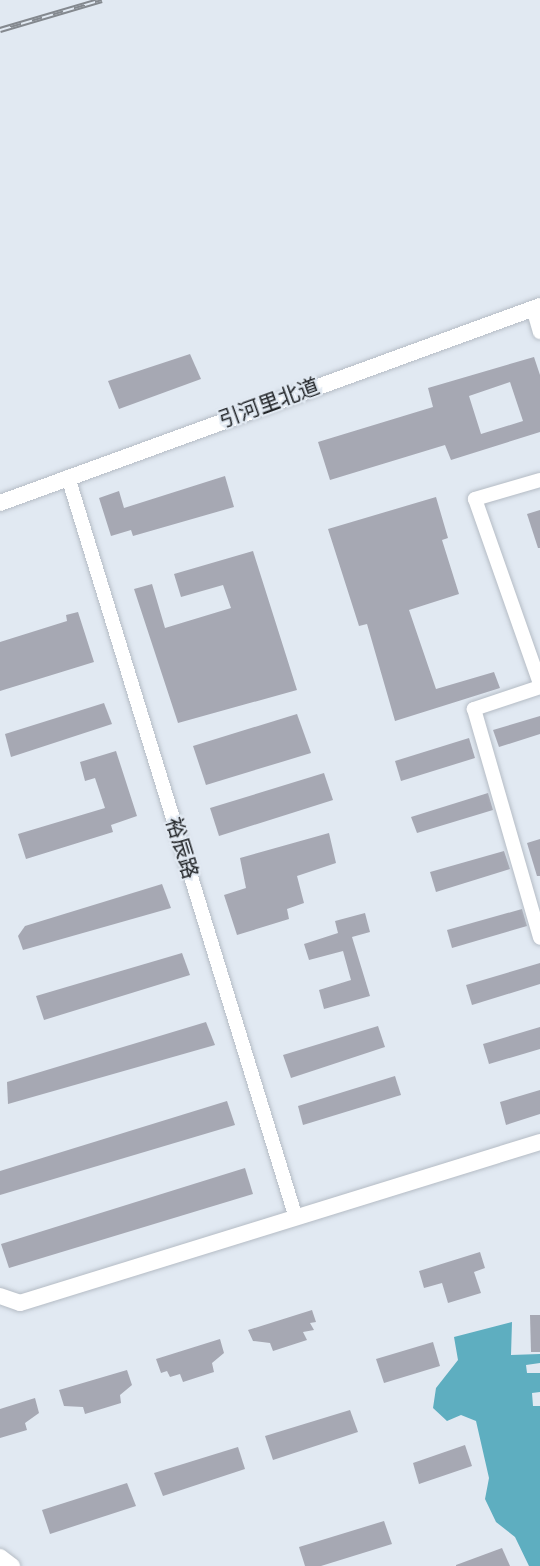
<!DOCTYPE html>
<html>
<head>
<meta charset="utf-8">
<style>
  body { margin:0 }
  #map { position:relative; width:540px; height:1566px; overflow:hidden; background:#e1e9f2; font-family:"PT Sans Narrow","Noto Sans SC",sans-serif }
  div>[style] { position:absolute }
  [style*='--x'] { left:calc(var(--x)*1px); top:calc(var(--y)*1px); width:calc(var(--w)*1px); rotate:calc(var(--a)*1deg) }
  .water>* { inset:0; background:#5eaec0 }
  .building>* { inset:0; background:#a6a8b3 }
  .roads { filter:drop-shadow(0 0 2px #b5bcc5) drop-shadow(0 0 2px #b5bcc5) }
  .minor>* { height:14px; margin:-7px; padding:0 7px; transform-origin:7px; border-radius:7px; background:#fff }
  .tertiary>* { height:16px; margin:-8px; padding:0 8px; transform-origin:8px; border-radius:8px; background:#fff }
  .rail>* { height:6px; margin-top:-3px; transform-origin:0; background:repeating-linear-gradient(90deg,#e1e9f2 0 11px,#84898f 0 22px); box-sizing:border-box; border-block:2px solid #84898f }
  span { translate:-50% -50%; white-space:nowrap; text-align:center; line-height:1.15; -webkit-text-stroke:4.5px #e1e9f2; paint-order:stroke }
  .street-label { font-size:21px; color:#222528 }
</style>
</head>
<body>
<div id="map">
  <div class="water">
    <div style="clip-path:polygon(512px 1322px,511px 1355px,540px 1354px,540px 1363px,526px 1365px,527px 1373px,540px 1373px,540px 1392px,532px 1393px,533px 1406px,540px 1406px,540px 1566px,529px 1566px,515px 1537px,496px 1522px,485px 1499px,489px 1478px,476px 1421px,461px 1415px,447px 1421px,433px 1408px,436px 1388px,458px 1360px,454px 1337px)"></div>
  </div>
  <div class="building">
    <div style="clip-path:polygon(190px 354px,201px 379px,119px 409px,108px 381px)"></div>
    <div style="clip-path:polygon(evenodd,534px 357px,540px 375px,540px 432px,451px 460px,445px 445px,330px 480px,318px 442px,433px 407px,428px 388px,534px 357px,510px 382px,523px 421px,481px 434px,469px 396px,510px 382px)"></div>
    <div style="clip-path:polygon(225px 476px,234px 507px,133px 536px,131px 530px,111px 536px,99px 498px,119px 491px,124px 508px)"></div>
    <div style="clip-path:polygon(436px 497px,448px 538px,442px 540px,459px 594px,409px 610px,436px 689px,494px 672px,500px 688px,395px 721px,367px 624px,359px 626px,328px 529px)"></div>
    <div style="clip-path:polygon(540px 510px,540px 548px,538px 548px,527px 514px)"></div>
    <div style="clip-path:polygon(253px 551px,297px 690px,178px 723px,134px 589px,152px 584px,165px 628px,231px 608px,223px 585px,181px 597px,174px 574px)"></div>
    <div style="clip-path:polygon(78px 612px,94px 662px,0 691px,0 642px,67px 621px,66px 615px)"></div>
    <div style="clip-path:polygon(104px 703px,112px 724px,11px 757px,5px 734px)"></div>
    <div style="clip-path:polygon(297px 714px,311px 753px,206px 785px,193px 746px)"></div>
    <div style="clip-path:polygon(540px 716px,540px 734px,499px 747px,493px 730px)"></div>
    <div style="clip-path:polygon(469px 738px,475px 758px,401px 781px,395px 761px)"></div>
    <div style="clip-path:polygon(116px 751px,137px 816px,111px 825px,113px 832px,26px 859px,18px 834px,105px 808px,95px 778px,85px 781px,80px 762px)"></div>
    <div style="clip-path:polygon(324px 773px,333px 800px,219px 836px,210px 808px)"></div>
    <div style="clip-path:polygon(488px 793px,493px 810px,417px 833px,411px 817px)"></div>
    <div style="clip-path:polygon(329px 833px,336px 863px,297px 876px,304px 903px,287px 909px,289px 919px,237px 935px,224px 895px,246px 888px,240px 858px)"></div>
    <div style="clip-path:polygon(540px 839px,540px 876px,537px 876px,527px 843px)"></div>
    <div style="clip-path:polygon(504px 851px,510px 869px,436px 892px,430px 872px)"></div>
    <div style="clip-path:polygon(162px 884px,171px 908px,23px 950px,18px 936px,25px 926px)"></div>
    <div style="clip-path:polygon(522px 909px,527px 926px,452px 948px,447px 930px)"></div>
    <div style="clip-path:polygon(365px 913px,370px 932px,352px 937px,370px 996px,324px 1009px,319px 990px,351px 980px,343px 951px,309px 960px,304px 944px,338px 933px,335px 921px)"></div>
    <div style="clip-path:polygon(182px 953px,190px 975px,44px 1020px,36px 996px)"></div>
    <div style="clip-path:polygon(540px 963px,540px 984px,472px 1005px,466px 985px)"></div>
    <div style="clip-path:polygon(206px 1022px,215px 1045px,8px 1104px,7px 1082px)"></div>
    <div style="clip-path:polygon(378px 1026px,385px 1047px,291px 1078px,283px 1055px)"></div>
    <div style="clip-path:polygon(540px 1027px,540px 1049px,489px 1064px,483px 1044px)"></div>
    <div style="clip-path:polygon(395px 1076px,401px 1095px,303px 1125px,298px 1106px)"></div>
    <div style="clip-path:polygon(540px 1090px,540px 1114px,506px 1125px,500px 1102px)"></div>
    <div style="clip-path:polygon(227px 1101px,235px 1125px,0 1195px,0 1171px)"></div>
    <div style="clip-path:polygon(245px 1168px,253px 1194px,9px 1268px,1px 1244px)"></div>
    <div style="clip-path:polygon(480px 1252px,485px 1268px,474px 1272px,481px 1293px,448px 1303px,442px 1283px,424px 1288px,419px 1271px)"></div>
    <div style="clip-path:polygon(312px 1310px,316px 1322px,310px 1323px,314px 1330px,303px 1332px,307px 1340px,273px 1351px,270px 1343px,253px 1341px,248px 1330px)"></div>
    <div style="clip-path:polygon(530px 1315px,540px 1315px,540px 1352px,531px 1352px)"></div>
    <div style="clip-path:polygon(220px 1339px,224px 1353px,212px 1363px,214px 1372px,183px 1382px,180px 1374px,170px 1377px,167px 1371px,161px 1373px,156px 1359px)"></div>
    <div style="clip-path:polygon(433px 1342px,440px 1366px,384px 1383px,376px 1359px)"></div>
    <div style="clip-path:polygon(127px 1370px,132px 1385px,120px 1395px,121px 1403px,85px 1414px,83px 1407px,64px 1406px,59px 1390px)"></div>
    <div style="clip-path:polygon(35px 1398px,39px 1413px,25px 1423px,27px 1430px,0 1438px,0 1409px)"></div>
    <div style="clip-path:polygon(350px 1410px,358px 1432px,273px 1460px,265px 1436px)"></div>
    <div style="clip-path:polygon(465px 1445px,472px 1466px,419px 1484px,413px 1463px)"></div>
    <div style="clip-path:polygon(238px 1447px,245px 1469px,163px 1496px,154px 1473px)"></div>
    <div style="clip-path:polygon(127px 1483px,136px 1506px,50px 1534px,42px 1510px)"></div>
    <div style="clip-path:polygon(384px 1521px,392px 1544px,321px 1566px,305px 1566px,299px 1547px)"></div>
    <div style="clip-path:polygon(502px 1548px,510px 1566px,456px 1566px,456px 1565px)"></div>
  </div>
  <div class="roads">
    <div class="minor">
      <div style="--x:533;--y:308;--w:25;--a:74"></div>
      <div style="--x:68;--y:477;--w:775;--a:72.9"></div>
      <div style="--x:540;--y:480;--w:68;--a:163.7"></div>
      <div style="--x:475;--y:499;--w:196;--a:70.6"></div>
      <div style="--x:540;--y:687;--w:70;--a:161.6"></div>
      <div style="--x:474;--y:709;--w:238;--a:73.9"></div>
    </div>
    <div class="tertiary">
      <div style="--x:0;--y:503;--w:575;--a:-20.04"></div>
      <div style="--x:0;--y:1296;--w:21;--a:19"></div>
      <div style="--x:20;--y:1303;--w:544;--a:-17.2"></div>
      <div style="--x:0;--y:1557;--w:15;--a:37"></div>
    </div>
  </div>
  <div class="rail">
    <div style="--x:0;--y:30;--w:106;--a:-16.4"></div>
  </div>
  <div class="street-label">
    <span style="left:269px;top:403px;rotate:-20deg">引河里北道</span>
    <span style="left:182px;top:848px;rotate:73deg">裕辰路</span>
  </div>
</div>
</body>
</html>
